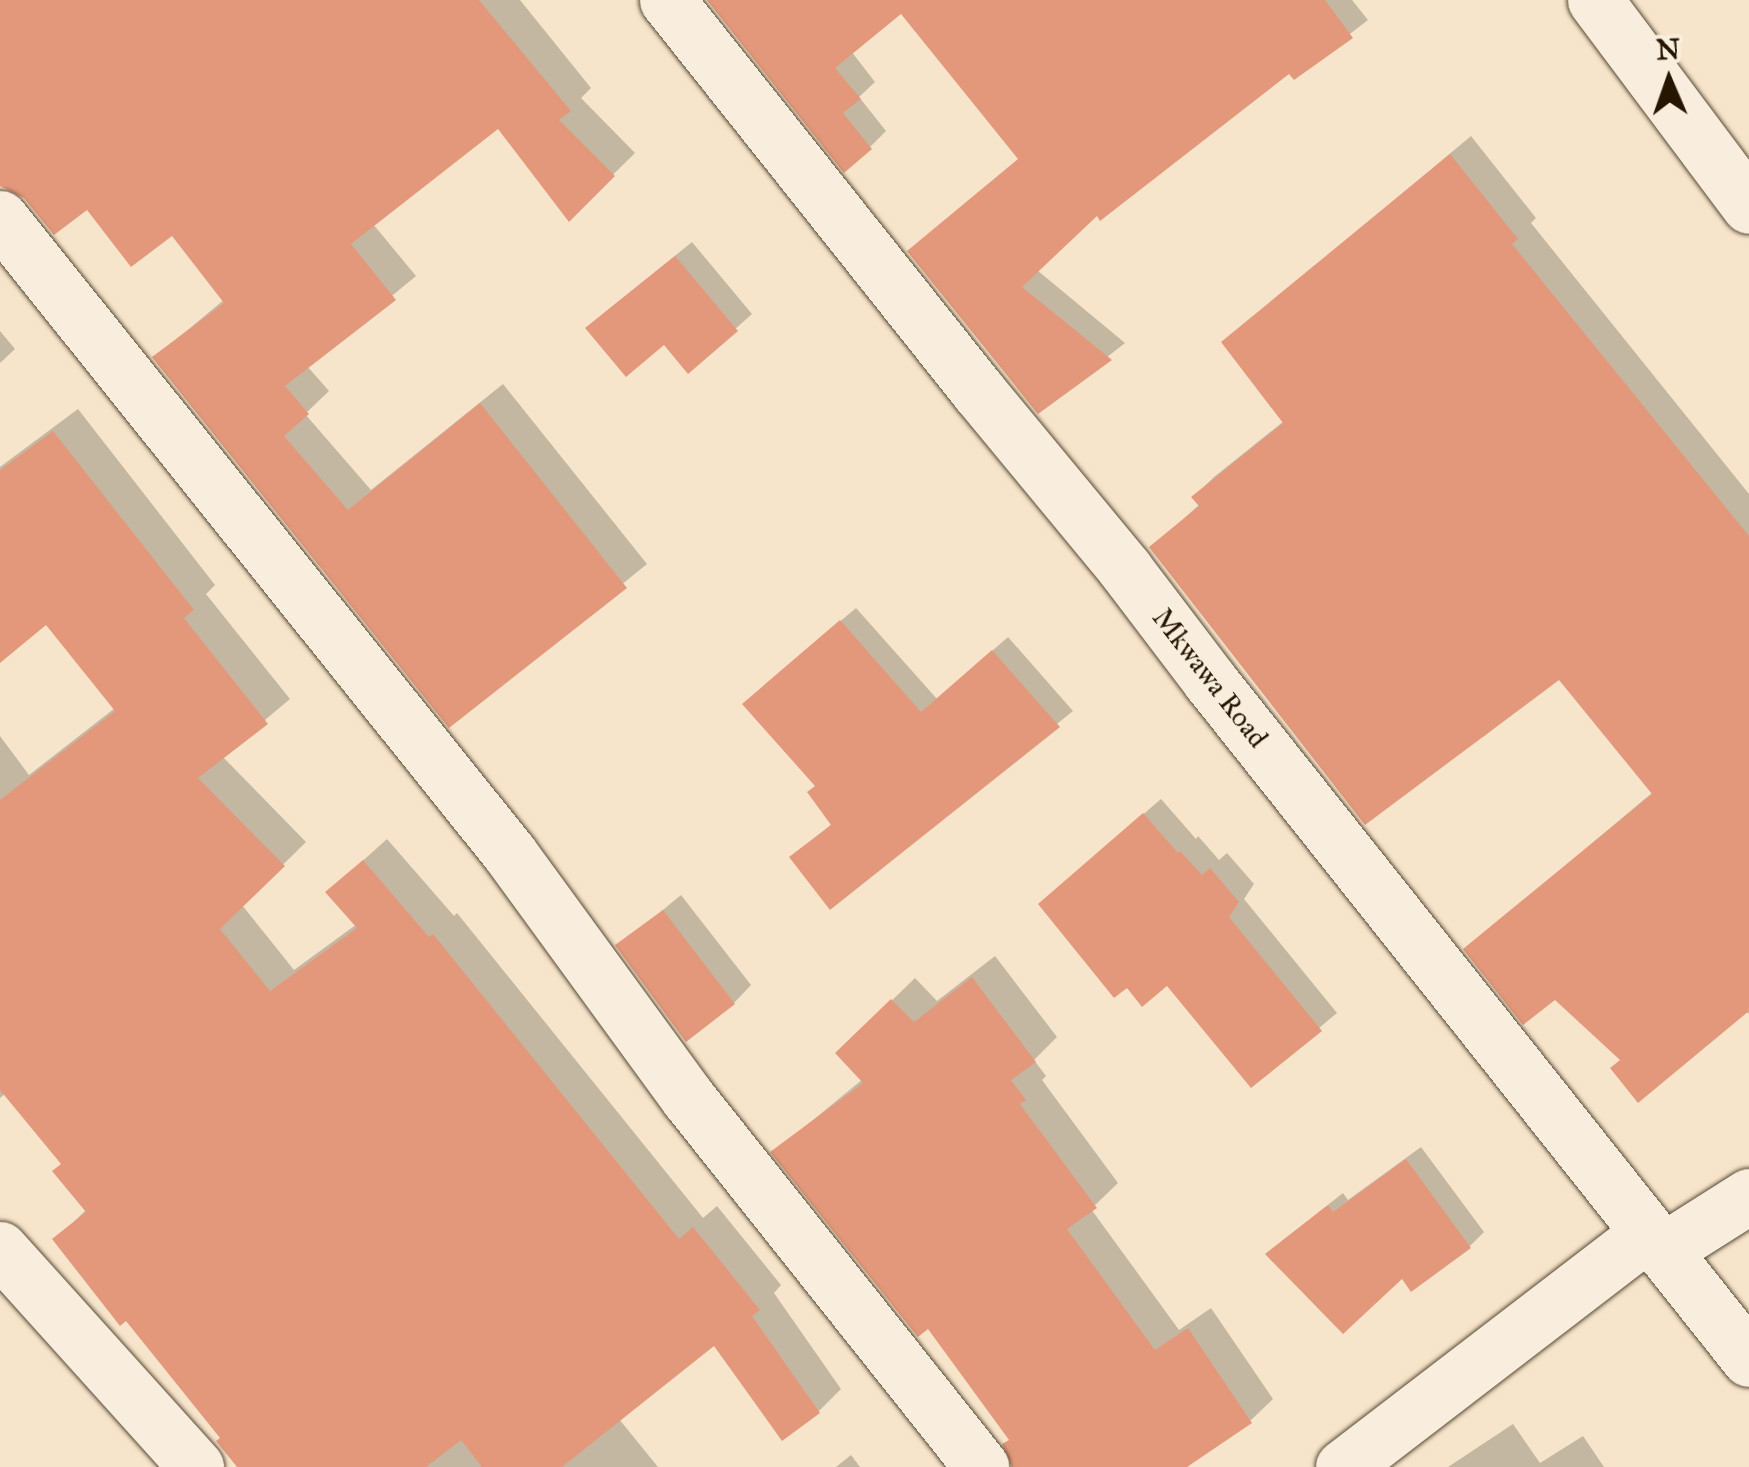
<!DOCTYPE html>
<html>
<head>
<meta charset="utf-8">
<style>
  body { margin:0 }
  #map { position:relative; width:1749px; height:1467px; overflow:hidden; background:#f6e5cb; font-family:"IM FELL Great Primer",serif }
  div>[style] { position:absolute }
  [style*='--x'] { left:calc(var(--x)*1px); top:calc(var(--y)*1px); width:calc(var(--w)*1px); rotate:calc(var(--a)*1deg) }
  .shadow>* { inset:0; background:#0003 }
  .building>* { inset:0; background:#e4987b }
  .roads { filter:drop-shadow(0 0 2px #594934) drop-shadow(0 0 2px #594934) }
  .minor>* { height:55px; margin:-27.5px; padding:0 27.5px; transform-origin:27.5px; border-radius:27.5px; background:#f9eedd }
  .tertiary>* { height:55px; margin:-27.5px; padding:0 27.5px; transform-origin:27.5px; border-radius:27.5px; background:#f9eedd }
  .secondary>* { height:55px; margin:-27.5px; padding:0 27.5px; transform-origin:27.5px; border-radius:27.5px; background:#f9eedd }
  span { translate:-50% -50%; white-space:nowrap; text-align:center; line-height:1.15; -webkit-text-stroke:9px #f9eedd; paint-order:stroke }
  .street-label { font-size:28px; color:#251501 }
  .north { position:absolute; left:1619px; top:30px; width:100px; height:100px; -webkit-text-stroke:8px #f9eedd; paint-order:stroke; rotate:358deg; font-size:28px; font-weight:700; line-height:40px; text-align:center; color:#251501 }
  .north::after { content:''; display:block; margin:auto; width:35px; height:45px; background:#251501; clip-path:polygon(50% 0,100% 100%,50% 72%,0 100%) }
</style>
</head>
<body>
<div id="map">
  <div class="shadow">
    <div style="clip-path:polygon(0 0,520px 0,591px 88px,581px 98px,635px 153px,569px 218px,498px 126px,373px 224px,416px 276px,307px 366px,329px 391px,305px 414px,371px 490px,503px 384px,647px 564px,449px 724px,155px 357px,225px 299px,173px 233px,87px 206px,25px 196px,0 181px)"></div>
    <div style="clip-path:polygon(710px 0,1352px 0,1368px 20px,1294px 77px,1289px 70px,1097px 213px,1037px 270px,1125px 343px,1038px 411px,910px 252px,1020px 158px,901px 10px,851px 51px,875px 82px,859px 97px,886px 131px,870px 147px)"></div>
    <div style="clip-path:polygon(1471px 136px,1536px 218px,1531px 223px,1749px 494px,1749px 1014px,1746px 1011px,1622px 1060px,1555px 996px,1466px 949px,1653px 792px,1559px 676px,1483px 737px,1152px 547px,1200px 504px,1194px 497px,1214px 477px,1284px 421px,1224px 342px)"></div>
    <div style="clip-path:polygon(692px 242px,752px 314px,689px 370px,664px 342px,604px 313px)"></div>
    <div style="clip-path:polygon(0 331px,15px 349px,0 363px)"></div>
    <div style="clip-path:polygon(78px 409px,215px 585px,206px 594px,290px 699px,222px 756px,306px 842px,242px 905px,294px 970px,357px 924px,328px 892px,387px 839px,454px 916px,457px 913px,703px 1218px,717px 1206px,781px 1285px,774px 1293px,841px 1389px,818px 1412px,715px 1342px,619px 1419px,658px 1467px,239px 1467px,223px 1438px,126px 1318px,55px 1240px,87px 1209px,64px 1163px,6px 1093px,0 1098px,0 736px,29px 775px,115px 708px,47px 621px,0 659px,0 467px)"></div>
    <div style="clip-path:polygon(856px 608px,937px 699px,1008px 637px,1073px 711px,830px 906px,792px 857px,833px 823px,817px 785px,760px 689px)"></div>
    <div style="clip-path:polygon(1161px 799px,1196px 839px,1198px 836px,1219px 860px,1227px 853px,1254px 884px,1244px 899px,1337px 1013px,1251px 1085px,1168px 983px,1058px 888px)"></div>
    <div style="clip-path:polygon(681px 895px,751px 985px,734px 1003px,619px 946px)"></div>
    <div style="clip-path:polygon(995px 956px,1057px 1037px,1034px 1060px,1046px 1076px,1042px 1080px,1118px 1183px,1091px 1209px,1179px 1330px,1211px 1308px,1273px 1399px,1250px 1421px,1182px 1467px,1023px 1467px,1011px 1439px,929px 1326px,774px 1152px,863px 1079px,838px 1053px,915px 978px,937px 1001px)"></div>
    <div style="clip-path:polygon(1421px 1147px,1484px 1232px,1470px 1246px,1402px 1276px,1282px 1241px,1343px 1193px,1348px 1200px)"></div>
    <div style="clip-path:polygon(1513px 1424px,1540px 1463px,1583px 1436px,1604px 1467px,1448px 1467px)"></div>
    <div style="clip-path:polygon(851px 1455px,860px 1467px,836px 1467px)"></div>
  </div>
  <div class="building">
    <div style="clip-path:polygon(0 0,479px 0,571px 111px,559px 120px,615px 176px,569px 222px,498px 129px,351px 244px,396px 300px,285px 386px,309px 414px,284px 436px,348px 510px,480px 403px,627px 588px,449px 728px,152px 357px,224px 303px,172px 236px,131px 267px,87px 210px,54px 235px,24px 198px,0 186px)"></div>
    <div style="clip-path:polygon(707px 0,1325px 0,1353px 38px,1294px 80px,1289px 74px,1100px 221px,1097px 216px,1022px 287px,1112px 360px,1038px 414px,907px 251px,1018px 159px,901px 14px,835px 68px,861px 99px,843px 113px,872px 149px,844px 173px)"></div>
    <div style="clip-path:polygon(1450px 154px,1518px 239px,1512px 244px,1749px 536px,1749px 1011px,1638px 1103px,1610px 1068px,1620px 1060px,1555px 1000px,1523px 1025px,1463px 949px,1652px 794px,1559px 680px,1365px 825px,1149px 547px,1199px 506px,1191px 497px,1283px 423px,1221px 342px)"></div>
    <div style="clip-path:polygon(675px 256px,738px 331px,688px 374px,664px 345px,626px 377px,585px 328px)"></div>
    <div style="clip-path:polygon(53px 431px,194px 610px,184px 618px,268px 724px,198px 778px,285px 866px,220px 929px,270px 991px,357px 928px,325px 892px,363px 860px,429px 937px,433px 934px,679px 1239px,693px 1227px,760px 1310px,752px 1316px,820px 1413px,782px 1441px,714px 1346px,562px 1467px,482px 1467px,461px 1440px,426px 1467px,237px 1467px,216px 1441px,220px 1438px,126px 1321px,120px 1326px,52px 1239px,86px 1212px,52px 1171px,61px 1164px,0 1090px,0 800px,115px 711px,46px 625px,0 663px,0 470px)"></div>
    <div style="clip-path:polygon(840px 620px,921px 712px,992px 650px,1060px 727px,830px 910px,789px 857px,831px 825px,807px 792px,815px 786px,742px 704px)"></div>
    <div style="clip-path:polygon(1143px 813px,1178px 853px,1180px 851px,1202px 875px,1210px 868px,1239px 902px,1229px 917px,1322px 1031px,1251px 1088px,1167px 986px,1142px 1007px,1127px 988px,1114px 998px,1038px 904px)"></div>
    <div style="clip-path:polygon(663px 910px,735px 1004px,686px 1042px,615px 945px)"></div>
    <div style="clip-path:polygon(972px 977px,1036px 1062px,1011px 1080px,1026px 1100px,1020px 1104px,1097px 1208px,1067px 1229px,1155px 1350px,1188px 1328px,1252px 1423px,1187px 1467px,1012px 1467px,1002px 1444px,1009px 1440px,928px 1329px,918px 1337px,770px 1152px,863px 1083px,835px 1053px,891px 999px,914px 1022px)"></div>
    <div style="clip-path:polygon(1406px 1159px,1471px 1248px,1411px 1292px,1402px 1279px,1343px 1334px,1265px 1254px,1328px 1205px,1333px 1212px)"></div>
  </div>
  <div class="roads">
    <div class="minor">
      <div style="--x:0;--y:218;--w:815;--a:51.27"></div>
      <div style="--x:510;--y:854;--w:302;--a:53.9"></div>
      <div style="--x:688;--y:1098;--w:471;--a:51.5"></div>
      <div style="--x:0;--y:1249;--w:293;--a:48"></div>
      <div style="--x:1662;--y:1251;--w:103;--a:-32.3"></div>
      <div style="--x:1343;--y:1467;--w:384;--a:-37.5"></div>
    </div>
    <div class="tertiary">
      <div style="--x:667;--y:0;--w:500;--a:51.5"></div>
      <div style="--x:978;--y:391;--w:231;--a:50.4"></div>
      <div style="--x:1125;--y:569;--w:141;--a:52.8"></div>
      <div style="--x:1210;--y:681;--w:866;--a:51.52"></div>
    </div>
    <div class="secondary">
      <div style="--x:1595;--y:0;--w:257;--a:53.2"></div>
    </div>
  </div>
  <div class="street-label">
    <span style="left:1210px;top:678px;rotate:52deg">Mkwawa Road</span>
  </div>
  <div class="north">N</div>
</div>
</body>
</html>
